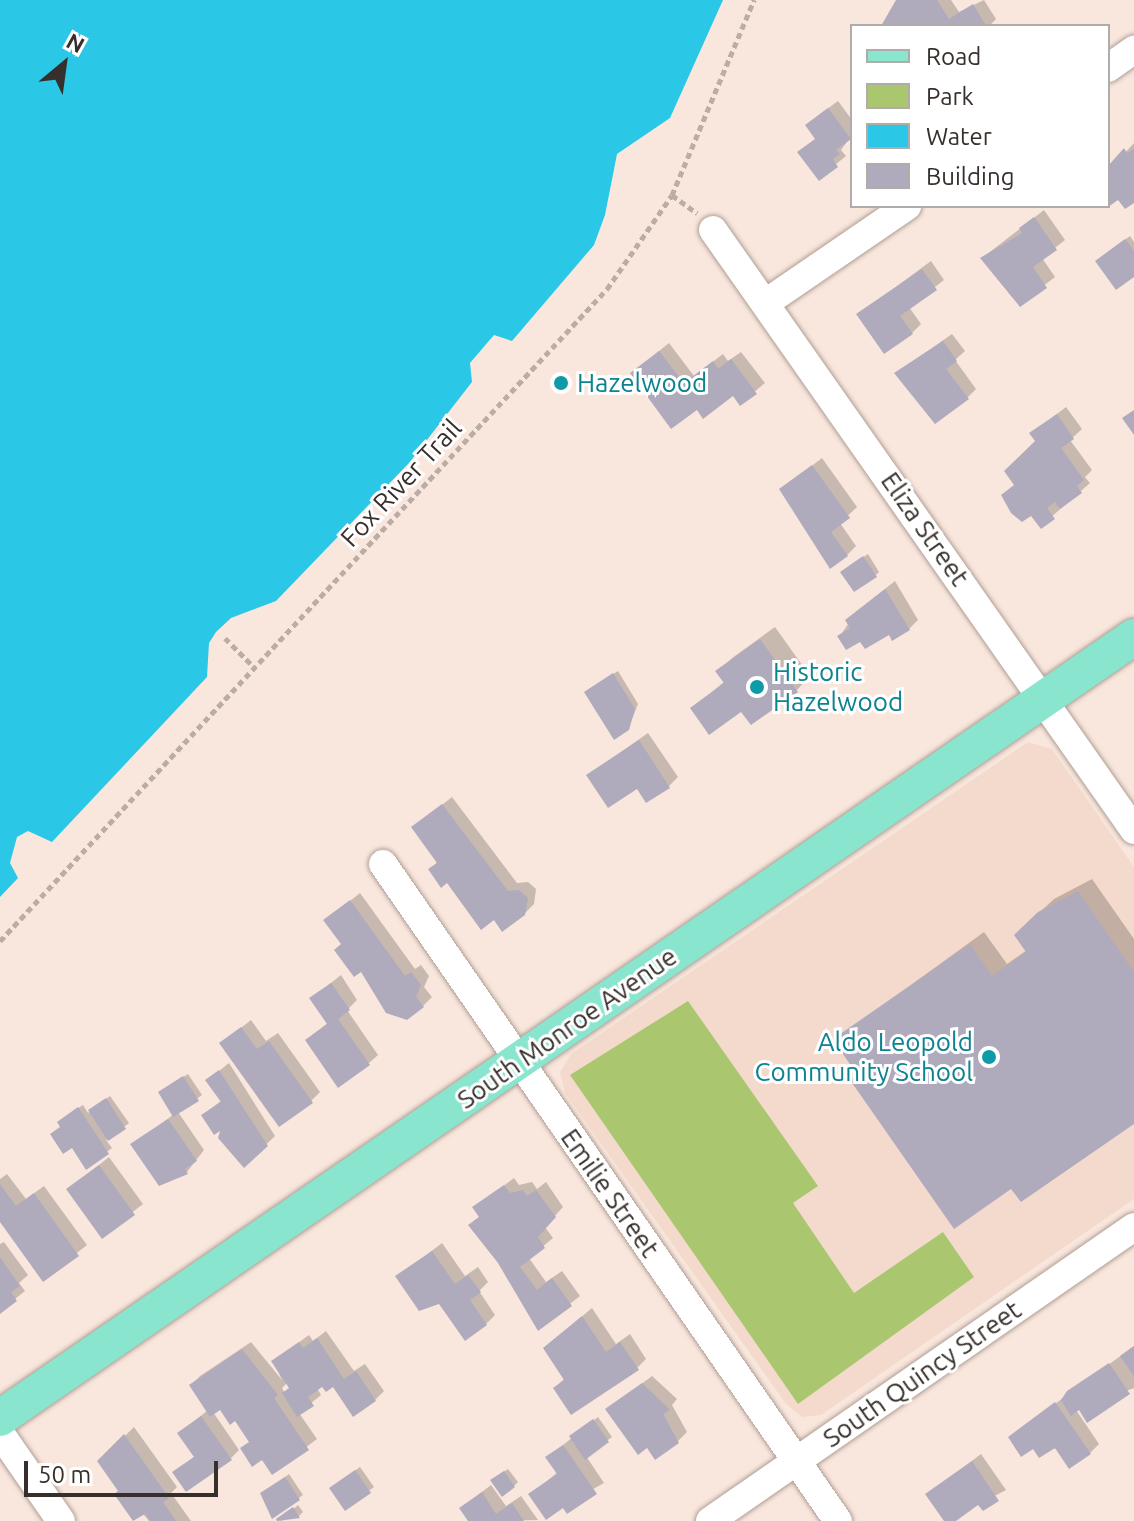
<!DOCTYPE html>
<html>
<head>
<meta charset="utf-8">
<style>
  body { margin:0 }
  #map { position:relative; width:1134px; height:1521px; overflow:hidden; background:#f9e7dd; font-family:Ubuntu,sans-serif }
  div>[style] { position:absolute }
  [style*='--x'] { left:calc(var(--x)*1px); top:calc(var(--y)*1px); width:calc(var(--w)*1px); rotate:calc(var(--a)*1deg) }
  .built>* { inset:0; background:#f3dacc }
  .green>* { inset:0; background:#aac76f }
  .water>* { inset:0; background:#2ac7e6 }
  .shadow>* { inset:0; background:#0003 }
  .building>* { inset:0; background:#afabbc }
  .path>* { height:5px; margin-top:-2.5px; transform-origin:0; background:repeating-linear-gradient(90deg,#bbada5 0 6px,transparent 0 10px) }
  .roads { filter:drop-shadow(0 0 2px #b09e95) drop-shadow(0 0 2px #b09e95) }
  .minor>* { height:28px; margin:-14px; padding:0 14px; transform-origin:14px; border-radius:14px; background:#fff }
  .major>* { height:36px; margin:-18px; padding:0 18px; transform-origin:18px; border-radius:18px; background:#89e5ce }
  .dots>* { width:22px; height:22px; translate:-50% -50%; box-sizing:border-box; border:4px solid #fff; border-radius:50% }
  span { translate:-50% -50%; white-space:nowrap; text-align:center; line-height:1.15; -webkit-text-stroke:6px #fff; paint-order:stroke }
  .culture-label { font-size:26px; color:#0d838f }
  .left { translate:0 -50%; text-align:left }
  .right { translate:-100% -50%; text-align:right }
  .street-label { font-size:26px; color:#362f2b }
  .legend { position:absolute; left:850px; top:24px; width:260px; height:184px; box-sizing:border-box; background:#fff; border:2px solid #afacaa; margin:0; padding:10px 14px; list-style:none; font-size:24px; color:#362f2b }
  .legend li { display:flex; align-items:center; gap:16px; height:40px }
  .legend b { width:40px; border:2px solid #afacaa }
  .north { position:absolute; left:24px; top:24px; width:80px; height:80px; -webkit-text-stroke:6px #fff; paint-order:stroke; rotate:29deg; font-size:22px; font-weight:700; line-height:32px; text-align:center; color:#362f2b }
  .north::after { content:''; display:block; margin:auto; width:28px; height:36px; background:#362f2b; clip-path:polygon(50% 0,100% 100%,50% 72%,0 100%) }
  .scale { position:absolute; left:24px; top:1461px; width:194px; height:36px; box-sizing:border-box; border:4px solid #362f2b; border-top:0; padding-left:10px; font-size:24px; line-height:28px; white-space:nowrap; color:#362f2b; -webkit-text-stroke:6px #fff; paint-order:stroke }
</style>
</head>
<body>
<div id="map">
  <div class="built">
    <div style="clip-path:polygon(1028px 742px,1052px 749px,1134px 867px,1134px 1199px,821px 1415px,802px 1417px,786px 1404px,565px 1093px,560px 1072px,571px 1054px)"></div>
  </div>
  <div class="green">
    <div style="clip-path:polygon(688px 1001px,818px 1186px,793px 1203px,854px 1293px,943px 1232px,974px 1277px,798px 1404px,570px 1075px)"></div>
  </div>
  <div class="water">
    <div style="clip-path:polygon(0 0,723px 0,670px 118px,617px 154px,605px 215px,594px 245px,512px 341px,494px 335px,470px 363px,472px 382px,409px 463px,276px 601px,231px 618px,216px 632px,209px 643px,207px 677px,52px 842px,28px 831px,17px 837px,10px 863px,18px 878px,0 897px)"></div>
  </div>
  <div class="shadow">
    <div style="clip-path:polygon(898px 0,951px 0,959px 12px,984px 0,996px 19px,989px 26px,883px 26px)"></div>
    <div style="clip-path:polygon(838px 101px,852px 120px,852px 135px,841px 150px,846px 156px,819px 178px,809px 144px,817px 138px,816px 117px)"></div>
    <div style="clip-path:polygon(1134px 143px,1134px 201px,1119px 197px,1108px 202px,1108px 171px)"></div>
    <div style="clip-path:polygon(1044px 210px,1065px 240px,1042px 258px,1055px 277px,1020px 304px,982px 258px)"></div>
    <div style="clip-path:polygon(1130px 236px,1134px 242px,1134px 274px,1101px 257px)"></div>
    <div style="clip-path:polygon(931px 261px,944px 280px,909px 307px,921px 324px,912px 333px,859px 314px)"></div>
    <div style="clip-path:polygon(952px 334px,965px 351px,955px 360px,976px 389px,967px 398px,896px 373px)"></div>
    <div style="clip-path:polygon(669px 343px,694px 376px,723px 354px,728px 361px,741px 352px,765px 383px,741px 403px,733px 393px,697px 407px,632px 373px)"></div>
    <div style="clip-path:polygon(1066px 407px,1082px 429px,1070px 440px,1092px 470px,1085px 477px,1090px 483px,1041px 526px,1016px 484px,1038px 441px,1032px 433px)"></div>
    <div style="clip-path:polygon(822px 458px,857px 507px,840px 523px,856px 546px,847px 555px,782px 489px)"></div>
    <div style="clip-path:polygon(868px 554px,879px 572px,876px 575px,847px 568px)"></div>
    <div style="clip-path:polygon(895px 581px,918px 620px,909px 629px,861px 639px,840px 636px,856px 612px)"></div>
    <div style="clip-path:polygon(775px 627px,810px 676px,797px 690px,742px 709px,693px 708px,725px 681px,718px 672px,732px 658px)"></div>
    <div style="clip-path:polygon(618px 671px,638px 704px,628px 729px,591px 688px)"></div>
    <div style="clip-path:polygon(648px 733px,678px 777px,669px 786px,647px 800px,638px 786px,588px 775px)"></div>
    <div style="clip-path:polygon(452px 797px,517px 883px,528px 882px,536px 889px,534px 904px,524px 914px,495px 917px,431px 869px,438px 861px,414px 827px)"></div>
    <div style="clip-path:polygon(1092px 879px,1134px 939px,1134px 1122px,1012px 1186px,859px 1074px,835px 1040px,984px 932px,1007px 964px,1027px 950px,1030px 921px,1054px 899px)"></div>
    <div style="clip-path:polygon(360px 893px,415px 969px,421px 965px,429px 976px,424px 987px,432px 997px,423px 1006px,362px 969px,326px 920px)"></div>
    <div style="clip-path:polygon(341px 975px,357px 1000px,347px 1010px,378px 1055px,369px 1063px,307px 1040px,329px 1022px,312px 998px)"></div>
    <div style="clip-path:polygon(251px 1020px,266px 1041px,278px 1033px,320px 1092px,311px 1101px,222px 1043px)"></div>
    <div style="clip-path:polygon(229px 1063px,275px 1136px,245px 1165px,223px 1126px,203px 1115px,222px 1100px,208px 1080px)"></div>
    <div style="clip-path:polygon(188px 1074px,202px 1095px,178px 1112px,204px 1150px,187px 1172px,133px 1145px,174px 1114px,164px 1089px)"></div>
    <div style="clip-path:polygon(110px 1096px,129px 1123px,106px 1140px,112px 1148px,86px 1167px,62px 1126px,63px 1118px,83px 1105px,88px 1113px)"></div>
    <div style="clip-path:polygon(109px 1157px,143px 1204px,102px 1236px,69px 1189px)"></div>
    <div style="clip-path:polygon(7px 1174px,26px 1199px,44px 1186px,87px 1245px,44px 1279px,0 1220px,0 1179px)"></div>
    <div style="clip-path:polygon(514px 1178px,519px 1185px,532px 1182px,537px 1189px,546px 1182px,563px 1207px,545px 1227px,553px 1238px,529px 1258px,546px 1282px,562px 1271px,580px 1296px,539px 1328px,499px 1261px,470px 1225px,480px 1216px,474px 1208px)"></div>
    <div style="clip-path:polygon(4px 1242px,28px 1275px,19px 1283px,25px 1291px,0 1311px,0 1244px)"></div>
    <div style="clip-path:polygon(442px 1243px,465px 1276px,478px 1267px,488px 1282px,479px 1291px,495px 1315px,486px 1324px,397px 1277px)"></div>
    <div style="clip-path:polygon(592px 1308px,616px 1344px,630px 1334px,646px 1359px,637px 1368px,555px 1388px,565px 1378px,554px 1340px)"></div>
    <div style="clip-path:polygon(evenodd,326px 1331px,354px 1371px,365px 1364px,384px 1391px,375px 1400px,333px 1384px,317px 1388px,321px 1395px,299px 1413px,317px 1439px,273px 1472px,235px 1419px,220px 1407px,213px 1412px,239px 1450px,230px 1459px,175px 1472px,195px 1456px,180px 1433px,208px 1410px,191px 1385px,200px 1376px,251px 1342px,282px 1380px,273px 1361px,309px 1335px,313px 1341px,326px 1331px,288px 1382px,291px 1387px,285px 1393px,282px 1388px,288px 1382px)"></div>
    <div style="clip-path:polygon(1134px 1346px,1134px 1388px,1076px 1410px,1099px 1444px,1090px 1453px,1034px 1446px,1010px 1437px)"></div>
    <div style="clip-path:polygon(652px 1376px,677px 1399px,672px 1405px,687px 1432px,678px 1441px,648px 1445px,608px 1409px)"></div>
    <div style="clip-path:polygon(598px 1417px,612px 1437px,586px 1456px,604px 1483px,564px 1505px,531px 1494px,558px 1472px,548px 1457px)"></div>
    <div style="clip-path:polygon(134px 1427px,177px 1487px,171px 1493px,191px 1521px,149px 1521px,99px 1461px)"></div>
    <div style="clip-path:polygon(981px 1454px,1006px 1490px,947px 1521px,928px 1494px)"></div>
    <div style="clip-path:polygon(360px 1467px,374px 1487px,346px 1508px,335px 1485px)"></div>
    <div style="clip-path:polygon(508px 1469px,518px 1482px,514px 1486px,497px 1476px)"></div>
    <div style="clip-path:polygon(289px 1474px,303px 1495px,273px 1516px,267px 1490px)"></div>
    <div style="clip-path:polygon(491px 1485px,506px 1506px,521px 1496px,538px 1520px,470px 1521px,461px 1508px)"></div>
    <div style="clip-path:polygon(298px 1505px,303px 1512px,299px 1516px,280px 1521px)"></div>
  </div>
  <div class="building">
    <div style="clip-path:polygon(896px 0,937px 0,949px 19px,973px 4px,986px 26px,881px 26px)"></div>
    <div style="clip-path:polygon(828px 108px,851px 139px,836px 150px,840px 154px,833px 159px,838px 167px,819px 181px,797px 152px,815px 139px,805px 125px)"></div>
    <div style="clip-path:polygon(1124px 148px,1127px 153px,1134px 149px,1134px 203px,1125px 209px,1118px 200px,1108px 207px,1108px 166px)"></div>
    <div style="clip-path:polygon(1034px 217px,1057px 250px,1033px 267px,1047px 288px,1020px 307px,980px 258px,1022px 233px,1019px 228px)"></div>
    <div style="clip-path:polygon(1125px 239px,1134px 251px,1134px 277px,1116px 290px,1095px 261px)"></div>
    <div style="clip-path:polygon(922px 269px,937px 290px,900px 316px,913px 334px,884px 354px,856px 314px)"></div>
    <div style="clip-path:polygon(943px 341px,957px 361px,946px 369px,969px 399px,935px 424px,894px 373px)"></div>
    <div style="clip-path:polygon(659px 351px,684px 383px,713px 361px,718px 369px,731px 359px,757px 394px,740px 406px,733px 396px,703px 419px,697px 410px,671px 429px,630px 373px)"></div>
    <div style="clip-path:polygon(1134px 410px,1134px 435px,1122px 418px)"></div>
    <div style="clip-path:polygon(1057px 414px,1074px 439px,1061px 448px,1084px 480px,1077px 486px,1082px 493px,1060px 509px,1055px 502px,1047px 508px,1055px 519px,1041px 529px,1031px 516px,1022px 522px,1011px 513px,1001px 495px,1014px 485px,1004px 471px,1035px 441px,1029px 433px)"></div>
    <div style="clip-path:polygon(812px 465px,850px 518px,831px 532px,848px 556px,830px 569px,779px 489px)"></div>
    <div style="clip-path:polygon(863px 556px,877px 577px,854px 592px,840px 572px)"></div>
    <div style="clip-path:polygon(885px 589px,910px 630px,892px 641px,889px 635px,865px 649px,860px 642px,846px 650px,837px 636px,850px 628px,845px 620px)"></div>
    <div style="clip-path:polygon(760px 639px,798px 692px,751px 725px,741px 712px,709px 735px,690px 708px,724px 683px,715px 671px)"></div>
    <div style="clip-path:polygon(613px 673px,635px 709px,629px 730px,614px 740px,584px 692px)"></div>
    <div style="clip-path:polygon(639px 740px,670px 788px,646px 803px,637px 789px,608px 808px,586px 775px)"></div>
    <div style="clip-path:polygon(442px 804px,508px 891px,519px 890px,528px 898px,525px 915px,502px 932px,494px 920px,481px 930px,447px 883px,441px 888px,428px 869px,437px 863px,411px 827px)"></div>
    <div style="clip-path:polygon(1078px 891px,1134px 972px,1134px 1124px,1021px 1202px,1011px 1189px,954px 1229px,850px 1080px,857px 1075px,833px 1039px,970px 944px,992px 976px,1026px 952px,1014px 935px,1038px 912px)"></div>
    <div style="clip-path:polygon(350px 900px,405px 976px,411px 972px,421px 985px,416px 997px,424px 1007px,407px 1020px,386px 1013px,361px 972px,354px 977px,334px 950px,341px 944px,323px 920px)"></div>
    <div style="clip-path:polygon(331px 983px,350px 1010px,338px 1019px,370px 1065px,338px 1088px,305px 1040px,327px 1024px,309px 998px)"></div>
    <div style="clip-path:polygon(241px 1027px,257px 1049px,269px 1041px,313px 1103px,279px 1127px,219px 1043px)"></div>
    <div style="clip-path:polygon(219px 1070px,268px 1146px,244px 1168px,218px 1138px,220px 1131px,214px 1135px,201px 1115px,221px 1102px,205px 1080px)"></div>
    <div style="clip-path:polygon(183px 1076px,199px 1101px,173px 1117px,158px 1092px)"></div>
    <div style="clip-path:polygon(106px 1098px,126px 1129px,108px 1141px,88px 1110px)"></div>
    <div style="clip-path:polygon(78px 1107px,109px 1154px,86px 1170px,72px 1148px,63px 1154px,50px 1134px,60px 1127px,57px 1122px)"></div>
    <div style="clip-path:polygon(168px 1119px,197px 1161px,185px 1169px,188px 1174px,159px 1186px,130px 1144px)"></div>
    <div style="clip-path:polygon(99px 1165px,135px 1215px,102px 1239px,66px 1189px)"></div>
    <div style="clip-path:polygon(0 1184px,16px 1206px,34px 1193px,79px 1256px,43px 1282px,0 1222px)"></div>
    <div style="clip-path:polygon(504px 1185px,510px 1193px,523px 1190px,527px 1196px,536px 1190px,556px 1217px,538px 1237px,545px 1248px,520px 1267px,537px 1290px,552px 1278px,572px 1306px,538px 1331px,498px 1263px,468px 1225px,479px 1217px,472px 1207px)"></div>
    <div style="clip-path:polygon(432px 1251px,455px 1284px,468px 1275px,481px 1292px,470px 1300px,487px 1325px,465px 1341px,439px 1304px,419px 1311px,395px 1276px)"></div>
    <div style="clip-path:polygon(0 1257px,20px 1286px,11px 1292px,17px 1301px,0 1314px)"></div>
    <div style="clip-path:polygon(582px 1316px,606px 1352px,620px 1342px,639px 1370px,571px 1415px,553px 1388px,564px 1380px,543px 1348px)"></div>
    <div style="clip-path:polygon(317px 1338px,344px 1379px,356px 1371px,376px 1401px,353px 1417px,333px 1387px,326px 1392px,322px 1387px,308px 1397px,314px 1406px,297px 1417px,282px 1393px,289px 1388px,271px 1361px,299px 1342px,303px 1348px)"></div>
    <div style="clip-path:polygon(1134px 1346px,1134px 1376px,1120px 1356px)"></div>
    <div style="clip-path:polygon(242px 1349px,278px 1395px,274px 1398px,309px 1450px,272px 1475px,262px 1460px,252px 1467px,240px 1448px,249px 1442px,235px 1421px,230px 1425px,220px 1410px,210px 1417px,189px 1385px)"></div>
    <div style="clip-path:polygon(1109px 1363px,1130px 1394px,1087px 1423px,1079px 1410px,1071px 1416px,1061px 1400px,1067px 1391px)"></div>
    <div style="clip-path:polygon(642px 1383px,670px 1410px,663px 1414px,679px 1443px,655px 1460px,647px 1448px,638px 1455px,605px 1409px)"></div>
    <div style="clip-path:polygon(1055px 1402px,1091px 1454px,1069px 1469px,1055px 1448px,1039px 1458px,1033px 1449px,1021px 1457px,1008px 1437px)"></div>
    <div style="clip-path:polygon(201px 1416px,232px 1460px,186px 1492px,172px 1472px,194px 1457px,177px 1433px)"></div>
    <div style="clip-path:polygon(593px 1419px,609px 1442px,585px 1460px,569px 1436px)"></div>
    <div style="clip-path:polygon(124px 1434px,169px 1498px,163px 1502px,176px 1521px,150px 1521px,145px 1514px,133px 1521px,114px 1494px,118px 1491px,97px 1461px)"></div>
    <div style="clip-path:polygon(563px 1445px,597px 1494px,567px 1514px,563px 1508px,546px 1520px,528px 1494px,557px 1474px,545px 1457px)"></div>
    <div style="clip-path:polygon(972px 1461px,999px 1501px,983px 1511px,978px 1505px,956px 1521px,944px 1521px,925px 1494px)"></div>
    <div style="clip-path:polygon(355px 1470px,371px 1493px,345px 1511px,329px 1488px)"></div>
    <div style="clip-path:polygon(504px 1471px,515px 1487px,502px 1497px,490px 1480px)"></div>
    <div style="clip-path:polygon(285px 1477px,300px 1500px,272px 1519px,260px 1493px)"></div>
    <div style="clip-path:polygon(482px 1492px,496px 1514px,512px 1503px,524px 1521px,468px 1521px,459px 1508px)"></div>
    <div style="clip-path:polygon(293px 1507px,300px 1518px,277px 1521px,276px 1519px)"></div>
  </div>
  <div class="path">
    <div style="--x:672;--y:195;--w:31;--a:36"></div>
    <div style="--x:225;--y:638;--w:42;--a:45"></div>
    <div style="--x:0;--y:941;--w:891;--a:-47.05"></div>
    <div style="--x:607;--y:289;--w:114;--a:-55.3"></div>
    <div style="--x:672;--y:195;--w:212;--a:-67.2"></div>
  </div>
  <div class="roads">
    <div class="minor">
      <div style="--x:1108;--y:68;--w:32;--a:-35"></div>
      <div style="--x:713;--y:230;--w:733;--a:54.94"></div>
      <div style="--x:767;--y:302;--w:170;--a:-34.4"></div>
      <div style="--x:383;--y:864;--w:799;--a:55.3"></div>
      <div style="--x:0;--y:1433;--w:107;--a:55.3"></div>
      <div style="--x:710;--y:1521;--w:516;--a:-34.74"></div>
    </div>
    <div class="major">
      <div style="--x:0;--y:1418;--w:1377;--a:-34.56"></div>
    </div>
  </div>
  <div class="dots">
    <div style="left:561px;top:383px;background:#0f9aa8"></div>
    <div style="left:757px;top:687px;background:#0f9aa8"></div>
    <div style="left:989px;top:1057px;background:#0f9aa8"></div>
  </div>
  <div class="culture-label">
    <span class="left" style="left:577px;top:383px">Hazelwood</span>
    <span class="left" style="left:773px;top:687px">Historic<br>Hazelwood</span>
    <span class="right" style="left:973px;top:1057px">Aldo Leopold<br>Community School</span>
  </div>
  <div class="street-label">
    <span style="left:401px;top:483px;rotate:-47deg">Fox River Trail</span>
    <span style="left:925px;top:529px;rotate:55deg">Eliza Street</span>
    <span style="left:567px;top:1028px;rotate:-35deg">South Monroe Avenue</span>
    <span style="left:610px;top:1193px;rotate:55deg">Emilie Street</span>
    <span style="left:922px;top:1374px;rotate:-35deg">South Quincy Street</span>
  </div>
  <ul class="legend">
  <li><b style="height:10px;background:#89e5ce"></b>Road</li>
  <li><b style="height:22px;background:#aac76f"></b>Park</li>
  <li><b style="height:22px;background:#2ac7e6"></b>Water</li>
  <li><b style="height:22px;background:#afabbc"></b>Building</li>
  </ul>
  <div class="north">N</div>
  <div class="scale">50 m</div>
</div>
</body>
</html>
